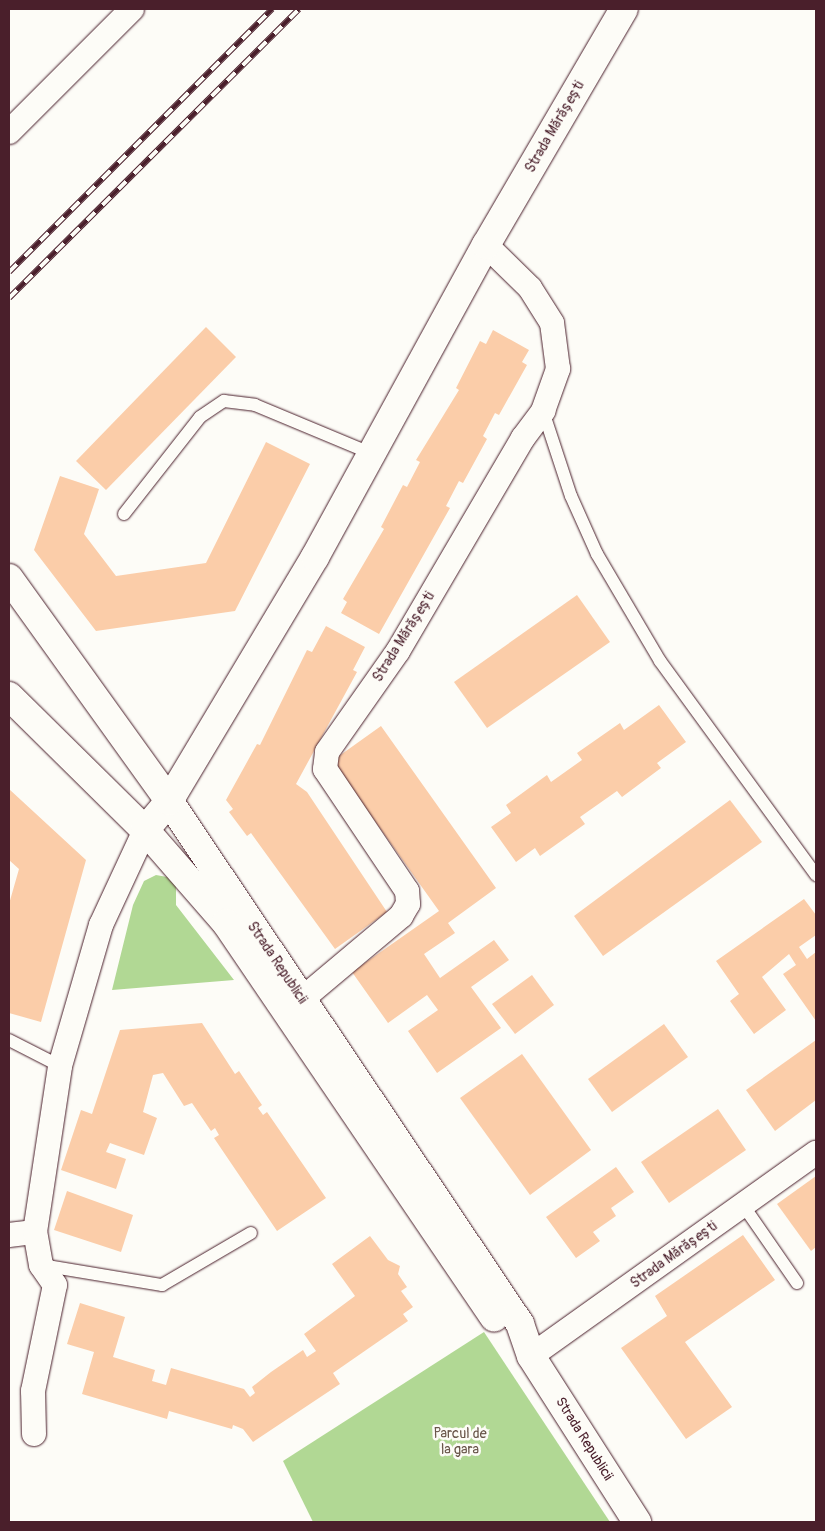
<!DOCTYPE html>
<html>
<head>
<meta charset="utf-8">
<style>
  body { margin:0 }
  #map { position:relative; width:825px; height:1531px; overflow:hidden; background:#fdfcf7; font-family:Pangolin,sans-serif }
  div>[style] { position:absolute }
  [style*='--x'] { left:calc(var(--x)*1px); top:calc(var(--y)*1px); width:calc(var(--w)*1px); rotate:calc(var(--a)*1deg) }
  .green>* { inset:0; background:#b1d894 }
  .building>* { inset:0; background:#fbcda9 }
  .roads { filter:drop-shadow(0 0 1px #4a1f2b) drop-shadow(0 0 1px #4a1f2b) }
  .lane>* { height:12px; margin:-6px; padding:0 6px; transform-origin:6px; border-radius:6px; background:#fdfcf7 }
  .street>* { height:24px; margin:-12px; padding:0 12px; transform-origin:12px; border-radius:12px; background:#fdfcf7 }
  .secondary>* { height:28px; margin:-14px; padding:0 14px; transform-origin:14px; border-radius:14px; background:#fdfcf7 }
  .rail>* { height:5.5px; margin-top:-2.75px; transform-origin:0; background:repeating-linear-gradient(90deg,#fdfcf7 0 11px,#4a1f2b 0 22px); box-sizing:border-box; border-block:1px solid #4a1f2b }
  span { translate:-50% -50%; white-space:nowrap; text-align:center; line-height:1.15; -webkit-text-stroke:5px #fdfcf7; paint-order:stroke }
  .street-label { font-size:14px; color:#4a1f2b }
  .park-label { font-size:14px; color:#69564a }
  .frame { position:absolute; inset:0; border:10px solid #4a1f2b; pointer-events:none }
</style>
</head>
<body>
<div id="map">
  <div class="green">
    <div style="clip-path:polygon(156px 875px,167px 877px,176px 886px,176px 905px,234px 980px,112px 990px,133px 905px,144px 881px)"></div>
    <div style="clip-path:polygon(484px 1332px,610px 1522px,313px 1522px,283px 1461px)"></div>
  </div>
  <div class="building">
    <div style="clip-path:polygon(206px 327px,236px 357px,106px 490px,76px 461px)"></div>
    <div style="clip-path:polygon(493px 330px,529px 350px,522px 362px,527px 365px,499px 415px,495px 413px,483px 436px,487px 439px,463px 483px,459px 481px,446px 506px,450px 508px,379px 634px,341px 613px,347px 602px,343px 599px,384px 529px,381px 527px,403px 485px,407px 487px,420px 462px,416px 460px,459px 390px,456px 388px,480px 341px,486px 344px)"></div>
    <div style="clip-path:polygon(266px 442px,310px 464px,235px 611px,96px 631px,34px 550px,60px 476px,99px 489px,84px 534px,116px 576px,206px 563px)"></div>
    <div style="clip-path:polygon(577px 595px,610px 642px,487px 728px,454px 682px)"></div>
    <div style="clip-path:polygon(326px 626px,365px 647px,353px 670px,357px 672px,296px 784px,307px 792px,387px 912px,335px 949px,251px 833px,247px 836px,229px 812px,233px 809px,226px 800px,257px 744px,260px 745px,307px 650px,312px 652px)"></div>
    <div style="clip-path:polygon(659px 705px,686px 742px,657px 763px,661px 768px,622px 797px,617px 791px,580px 817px,585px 824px,540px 856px,535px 848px,516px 862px,491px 827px,511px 813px,506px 805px,547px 775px,551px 782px,582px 760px,577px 753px,620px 723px,624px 730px)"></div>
    <div style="clip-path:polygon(381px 726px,496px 888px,448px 923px,455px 933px,424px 954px,440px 978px,494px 940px,509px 960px,471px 987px,501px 1028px,437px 1073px,408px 1031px,438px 1010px,427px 995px,388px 1023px,352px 972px,439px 911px,332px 761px)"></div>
    <div style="clip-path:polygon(9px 789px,86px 860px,41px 1022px,9px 1013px,9px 904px,19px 869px,9px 860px)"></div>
    <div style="clip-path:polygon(730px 800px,762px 842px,603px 956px,574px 916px)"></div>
    <div style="clip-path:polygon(804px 899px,816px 915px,816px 935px,799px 947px,807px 959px,816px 952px,816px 1021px,783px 974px,796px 965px,789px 954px,762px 977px,786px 1010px,754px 1034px,730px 1001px,739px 994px,716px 961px)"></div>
    <div style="clip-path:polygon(532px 975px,554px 1005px,515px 1034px,492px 1004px)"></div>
    <div style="clip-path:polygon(202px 1023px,235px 1074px,239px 1071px,262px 1105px,258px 1108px,263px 1115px,267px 1112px,326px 1198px,277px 1231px,214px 1138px,219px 1135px,215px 1128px,211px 1131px,192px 1103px,184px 1106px,163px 1073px,153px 1075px,143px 1112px,157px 1118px,144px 1155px,110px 1143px,106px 1152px,126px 1159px,116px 1189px,61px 1170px,81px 1110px,92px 1114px,120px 1030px)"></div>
    <div style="clip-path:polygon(664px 1024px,688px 1057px,612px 1112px,588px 1079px)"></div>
    <div style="clip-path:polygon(816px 1040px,816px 1100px,775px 1131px,746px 1090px)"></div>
    <div style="clip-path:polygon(522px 1054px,591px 1150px,530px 1195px,460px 1098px)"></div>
    <div style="clip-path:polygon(718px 1109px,746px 1150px,669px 1203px,641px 1162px)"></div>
    <div style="clip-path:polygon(616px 1167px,634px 1192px,611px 1208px,616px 1216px,593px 1232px,600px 1241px,576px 1258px,546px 1217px)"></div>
    <div style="clip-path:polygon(816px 1176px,816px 1247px,811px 1251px,777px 1204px)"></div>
    <div style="clip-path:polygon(67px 1191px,133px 1215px,121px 1252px,54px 1230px)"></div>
    <div style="clip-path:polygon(743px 1235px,775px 1280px,685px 1342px,732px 1407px,686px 1439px,621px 1348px,667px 1316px,655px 1296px)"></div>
    <div style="clip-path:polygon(370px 1236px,388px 1260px,400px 1266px,398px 1274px,407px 1287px,401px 1291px,413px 1307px,403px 1314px,408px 1321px,333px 1373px,340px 1384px,253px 1442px,243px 1429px,233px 1425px,232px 1429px,169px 1411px,167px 1419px,82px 1394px,94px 1352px,67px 1344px,80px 1303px,125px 1317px,113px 1357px,155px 1370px,152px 1381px,166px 1385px,171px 1368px,244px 1389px,250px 1397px,255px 1393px,252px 1387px,271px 1372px,303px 1350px,307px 1357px,316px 1351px,304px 1334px,355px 1296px,332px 1264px)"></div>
  </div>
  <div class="roads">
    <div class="lane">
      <div style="--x:543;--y:411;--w:89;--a:71.8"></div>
      <div style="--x:571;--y:496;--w:64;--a:65.9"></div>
      <div style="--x:597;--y:554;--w:124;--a:59.5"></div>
      <div style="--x:660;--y:661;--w:265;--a:53.9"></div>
      <div style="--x:124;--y:514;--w:123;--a:-51.9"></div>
      <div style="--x:200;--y:417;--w:29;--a:-34"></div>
      <div style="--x:224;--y:401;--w:31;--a:7"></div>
      <div style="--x:255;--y:405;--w:128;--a:22.6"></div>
      <div style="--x:9;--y:1040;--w:57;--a:27"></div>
      <div style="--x:743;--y:1205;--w:95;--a:55.3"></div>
      <div style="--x:41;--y:1265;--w:123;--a:9.4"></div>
      <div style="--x:162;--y:1285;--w:103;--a:-30.3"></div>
    </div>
    <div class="street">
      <div style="--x:9;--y:132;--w:174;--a:-45"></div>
      <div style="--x:301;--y:1000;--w:131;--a:-40"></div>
      <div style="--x:401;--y:916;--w:14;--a:-60"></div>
      <div style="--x:408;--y:904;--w:13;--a:-94"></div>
      <div style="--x:407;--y:891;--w:147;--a:-123.9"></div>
      <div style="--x:325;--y:769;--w:17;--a:-83"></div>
      <div style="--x:327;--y:752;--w:123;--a:-54.9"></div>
      <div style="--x:398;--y:651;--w:247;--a:-59.6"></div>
      <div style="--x:523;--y:438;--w:34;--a:-53"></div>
      <div style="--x:543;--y:411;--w:45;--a:-70.3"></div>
      <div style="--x:558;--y:369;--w:46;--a:-97.4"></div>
      <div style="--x:552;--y:323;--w:41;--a:-122.2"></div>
      <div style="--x:530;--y:288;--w:62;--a:-135.7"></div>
      <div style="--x:9;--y:1235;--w:26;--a:-7"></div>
      <div style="--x:531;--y:1356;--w:350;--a:-35.5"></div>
      <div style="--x:34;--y:1434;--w:43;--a:-91.3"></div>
      <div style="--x:33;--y:1391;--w:108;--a:-78.3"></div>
      <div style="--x:55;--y:1285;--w:24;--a:-125"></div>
      <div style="--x:41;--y:1265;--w:34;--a:-100"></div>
      <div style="--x:35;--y:1232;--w:168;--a:-81.4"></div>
      <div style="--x:60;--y:1066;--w:147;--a:-73.8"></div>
      <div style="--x:101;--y:925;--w:105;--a:-65.1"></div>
    </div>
    <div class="secondary">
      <div style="--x:9;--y:578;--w:274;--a:54.3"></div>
      <div style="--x:169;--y:801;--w:630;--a:56.13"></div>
      <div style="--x:520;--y:1324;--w:34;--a:71"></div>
      <div style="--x:531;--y:1356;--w:197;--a:57.4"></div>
      <div style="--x:9;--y:696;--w:191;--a:44.6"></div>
      <div style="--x:145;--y:830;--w:123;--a:48.9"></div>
      <div style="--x:226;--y:923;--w:477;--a:55.8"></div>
      <div style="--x:145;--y:830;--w:38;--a:-50"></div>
      <div style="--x:169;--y:801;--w:284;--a:-59.1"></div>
      <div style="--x:315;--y:557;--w:356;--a:-61.3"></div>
      <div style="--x:486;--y:245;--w:273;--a:-59.7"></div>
    </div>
  </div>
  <div class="rail">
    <div style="--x:9;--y:272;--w:372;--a:-45"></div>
    <div style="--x:9;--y:298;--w:409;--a:-44.9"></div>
  </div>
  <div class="street-label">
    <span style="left:555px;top:127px;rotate:-60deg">Strada Mărășești</span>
    <span style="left:404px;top:637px;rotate:-58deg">Strada Mărășești</span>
    <span style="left:277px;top:963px;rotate:56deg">Strada Republicii</span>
    <span style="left:674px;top:1255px;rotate:-36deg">Strada Mărășești</span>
    <span style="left:584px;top:1439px;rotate:58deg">Strada Republicii</span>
  </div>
  <div class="park-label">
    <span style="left:460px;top:1442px">Parcul de<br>la gara</span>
  </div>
  <div class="frame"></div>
</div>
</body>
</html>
